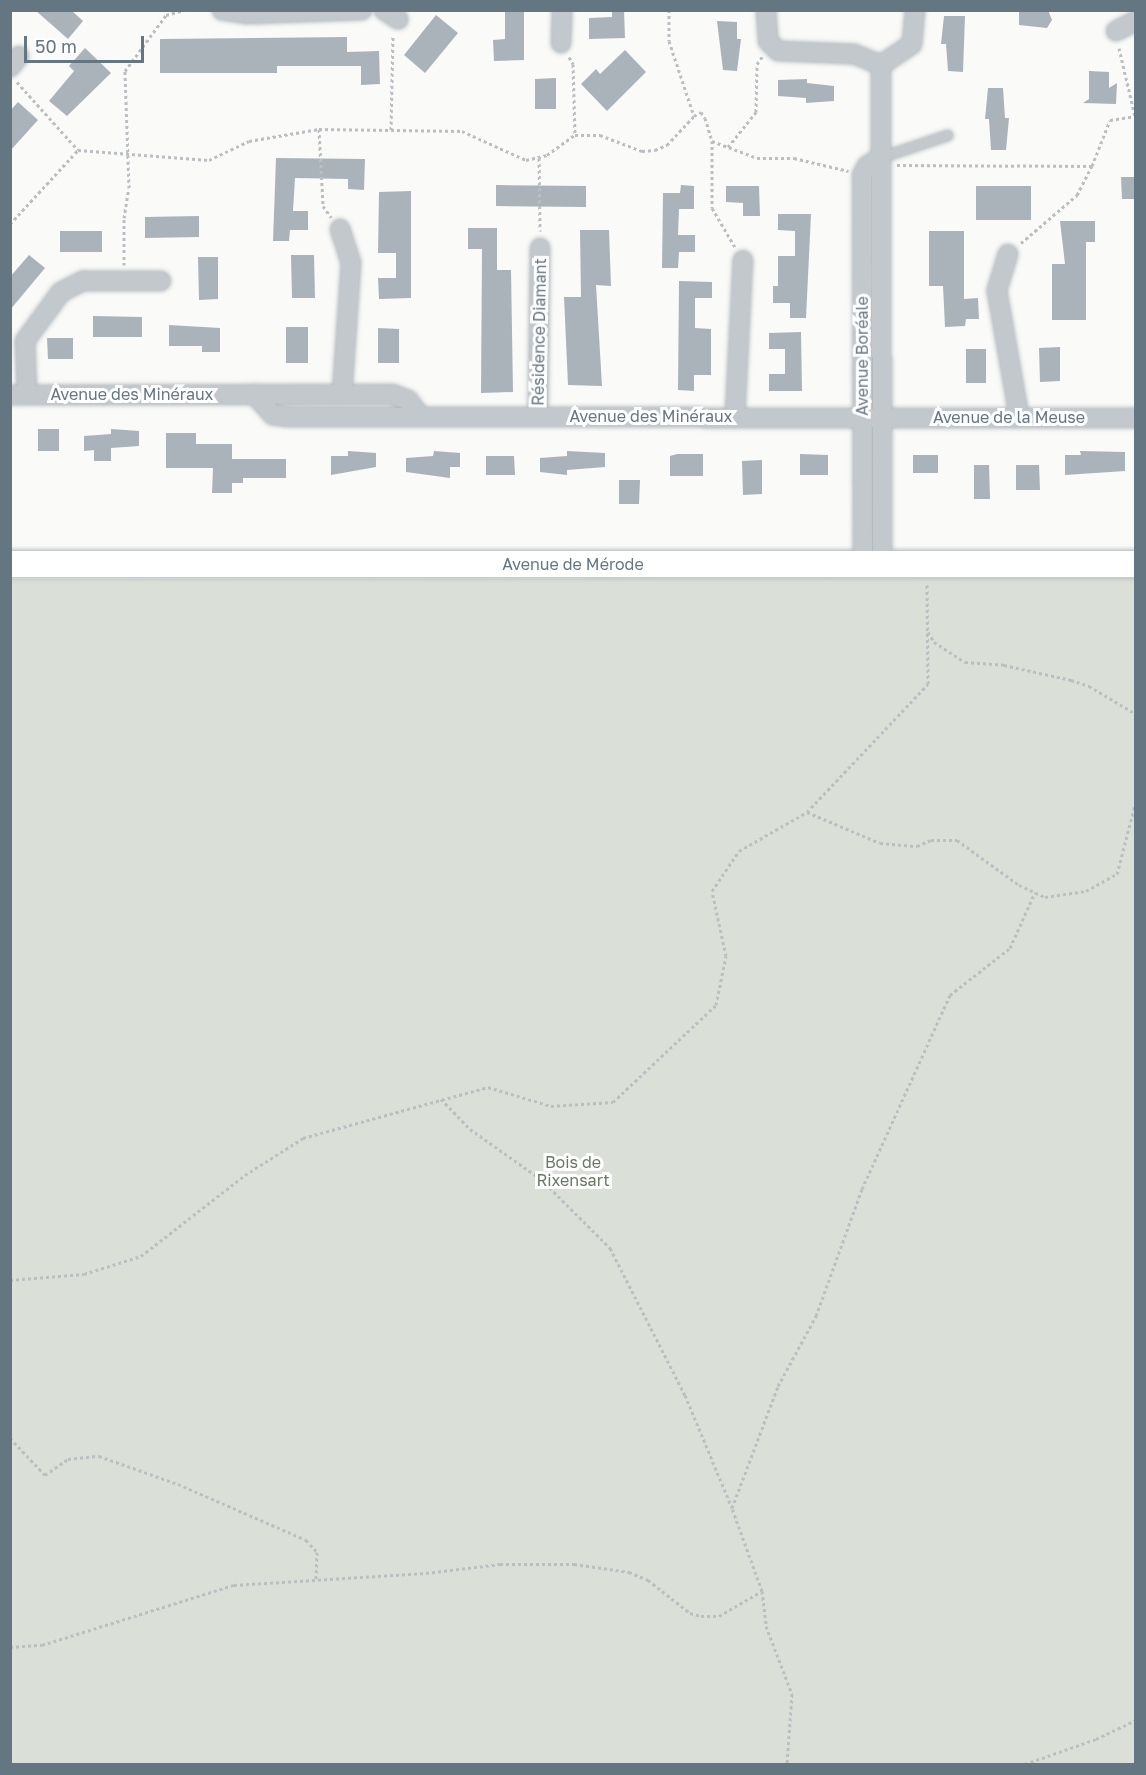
<!DOCTYPE html>
<html>
<head>
<meta charset="utf-8">
<style>
  body { margin:0 }
  #map { position:relative; width:1146px; height:1775px; overflow:hidden; background:#fafaf8; font-family:"Golos Text",sans-serif }
  div>[style] { position:absolute }
  [style*='--x'] { left:calc(var(--x)*1px); top:calc(var(--y)*1px); width:calc(var(--w)*1px); rotate:calc(var(--a)*1deg) }
  .green>* { inset:0; background:#dadfd7 }
  .building>* { inset:0; background:#aab3b9 }
  .path>* { height:3px; margin-top:-1.5px; transform-origin:0; background:repeating-linear-gradient(90deg,#bbbfc2 0 3px,transparent 0 6px) }
  .roads { filter:drop-shadow(0 0 2px #b3babf) drop-shadow(0 0 2px #b3babf) }
  .lane>* { height:9px; margin:-4.5px; padding:0 4.5px; transform-origin:4.5px; border-radius:4.5px; background:#c3c8cc }
  .street>* { height:18px; margin:-9px; padding:0 9px; transform-origin:9px; border-radius:9px; background:#c3c8cc }
  .secondary>* { height:26px; margin:-13px; padding:0 13px; transform-origin:13px; border-radius:13px; background:#fff }
  span { translate:-50% -50%; white-space:nowrap; text-align:center; line-height:1.15; -webkit-text-stroke:6px #fff; paint-order:stroke }
  .street-label { font-size:16px; color:#657683 }
  .park-label { font-size:16px; color:#687a64 }
  .frame { position:absolute; inset:0; border:12px solid #657683; pointer-events:none }
  .scale { position:absolute; left:24px; top:36px; width:120px; height:27px; box-sizing:border-box; border:3px solid #657683; border-top:0; padding-left:8px; font-size:18px; line-height:21px; white-space:nowrap; color:#657683; -webkit-text-stroke:4px #fff; paint-order:stroke }
</style>
</head>
<body>
<div id="map">
  <div class="green">
    <div style="clip-path:polygon(1135px 578px,1135px 1764px,11px 1764px,11px 579px)"></div>
  </div>
  <div class="building">
    <div style="clip-path:polygon(35px 10px,71px 10px,83px 21px,68px 39px)"></div>
    <div style="clip-path:polygon(505px 10px,524px 10px,524px 60px,494px 61px,493px 40px,505px 39px)"></div>
    <div style="clip-path:polygon(612px 10px,624px 10px,625px 38px,589px 39px,589px 18px,612px 17px)"></div>
    <div style="clip-path:polygon(1019px 10px,1048px 10px,1052px 20px,1047px 28px,1019px 25px)"></div>
    <div style="clip-path:polygon(436px 15px,458px 33px,425px 73px,404px 55px)"></div>
    <div style="clip-path:polygon(944px 16px,965px 16px,963px 72px,948px 71px,946px 44px,941px 44px)"></div>
    <div style="clip-path:polygon(717px 21px,737px 22px,737px 39px,741px 39px,737px 71px,723px 70px)"></div>
    <div style="clip-path:polygon(347px 37px,347px 52px,379px 51px,380px 84px,361px 85px,361px 66px,277px 66px,277px 73px,160px 73px,160px 39px)"></div>
    <div style="clip-path:polygon(85px 48px,111px 73px,67px 116px,49px 101px,74px 71px,69px 66px)"></div>
    <div style="clip-path:polygon(625px 50px,646px 72px,607px 111px,581px 84px,596px 69px,600px 74px)"></div>
    <div style="clip-path:polygon(1089px 71px,1109px 72px,1109px 88px,1117px 83px,1116px 104px,1083px 103px,1089px 99px)"></div>
    <div style="clip-path:polygon(556px 78px,556px 109px,535px 109px,535px 79px)"></div>
    <div style="clip-path:polygon(807px 79px,807px 83px,834px 86px,834px 101px,806px 103px,806px 98px,778px 96px,778px 80px)"></div>
    <div style="clip-path:polygon(988px 88px,1003px 88px,1005px 118px,1009px 118px,1006px 150px,991px 150px,989px 119px,985px 119px)"></div>
    <div style="clip-path:polygon(18px 102px,38px 120px,10px 151px,10px 111px)"></div>
    <div style="clip-path:polygon(276px 158px,365px 159px,364px 190px,348px 189px,348px 179px,295px 178px,293px 211px,308px 211px,308px 230px,290px 230px,289px 241px,273px 241px)"></div>
    <div style="clip-path:polygon(1121px 177px,1136px 177px,1136px 199px,1122px 199px)"></div>
    <div style="clip-path:polygon(496px 185px,586px 186px,586px 207px,496px 206px)"></div>
    <div style="clip-path:polygon(681px 185px,694px 186px,694px 209px,679px 209px,678px 235px,695px 235px,695px 252px,679px 252px,678px 268px,662px 268px,663px 193px,680px 193px)"></div>
    <div style="clip-path:polygon(726px 186px,759px 186px,760px 216px,743px 216px,743px 203px,726px 202px)"></div>
    <div style="clip-path:polygon(976px 186px,1031px 186px,1031px 220px,976px 220px)"></div>
    <div style="clip-path:polygon(411px 191px,411px 298px,379px 299px,378px 278px,396px 278px,396px 253px,378px 253px,379px 192px)"></div>
    <div style="clip-path:polygon(778px 214px,811px 214px,806px 318px,790px 318px,790px 303px,773px 303px,773px 286px,778px 286px,778px 256px,795px 256px,795px 231px,778px 230px)"></div>
    <div style="clip-path:polygon(199px 216px,199px 237px,145px 238px,145px 217px)"></div>
    <div style="clip-path:polygon(1060px 221px,1095px 221px,1095px 242px,1086px 242px,1086px 320px,1052px 320px,1052px 264px,1065px 264px)"></div>
    <div style="clip-path:polygon(468px 228px,497px 228px,497px 270px,511px 270px,513px 392px,481px 393px,482px 249px,468px 249px)"></div>
    <div style="clip-path:polygon(580px 230px,609px 230px,611px 286px,596px 285px,602px 386px,568px 385px,564px 297px,581px 297px)"></div>
    <div style="clip-path:polygon(60px 231px,102px 231px,102px 252px,60px 252px)"></div>
    <div style="clip-path:polygon(929px 231px,964px 231px,964px 299px,978px 298px,979px 319px,966px 319px,965px 326px,945px 327px,943px 286px,929px 286px)"></div>
    <div style="clip-path:polygon(29px 255px,45px 268px,10px 310px,10px 277px)"></div>
    <div style="clip-path:polygon(291px 255px,314px 255px,315px 298px,292px 298px)"></div>
    <div style="clip-path:polygon(198px 257px,218px 257px,218px 299px,199px 300px)"></div>
    <div style="clip-path:polygon(679px 281px,712px 282px,712px 298px,695px 298px,695px 328px,711px 329px,711px 375px,694px 375px,694px 391px,678px 390px)"></div>
    <div style="clip-path:polygon(93px 316px,142px 317px,142px 337px,93px 337px)"></div>
    <div style="clip-path:polygon(169px 325px,220px 328px,220px 352px,202px 352px,202px 346px,169px 346px)"></div>
    <div style="clip-path:polygon(286px 327px,308px 327px,308px 363px,286px 363px)"></div>
    <div style="clip-path:polygon(378px 328px,399px 329px,399px 363px,378px 363px)"></div>
    <div style="clip-path:polygon(801px 332px,802px 391px,769px 391px,769px 374px,785px 374px,785px 349px,769px 349px,769px 333px)"></div>
    <div style="clip-path:polygon(47px 338px,73px 338px,73px 359px,48px 359px)"></div>
    <div style="clip-path:polygon(1060px 347px,1060px 381px,1040px 382px,1039px 348px)"></div>
    <div style="clip-path:polygon(966px 349px,986px 349px,986px 383px,966px 383px)"></div>
    <div style="clip-path:polygon(38px 429px,59px 429px,59px 451px,38px 451px)"></div>
    <div style="clip-path:polygon(111px 429px,139px 431px,139px 446px,111px 448px,111px 461px,94px 461px,94px 450px,84px 451px,84px 436px,111px 434px)"></div>
    <div style="clip-path:polygon(166px 433px,196px 433px,196px 444px,232px 444px,232px 459px,286px 459px,286px 478px,243px 478px,243px 483px,232px 483px,232px 493px,212px 493px,213px 468px,166px 468px)"></div>
    <div style="clip-path:polygon(348px 451px,376px 453px,376px 467px,331px 475px,331px 456px,348px 456px)"></div>
    <div style="clip-path:polygon(434px 451px,460px 453px,460px 467px,450px 467px,450px 478px,406px 472px,406px 458px,433px 456px)"></div>
    <div style="clip-path:polygon(567px 451px,605px 453px,605px 467px,567px 470px,567px 475px,540px 472px,540px 458px,567px 456px)"></div>
    <div style="clip-path:polygon(1080px 451px,1125px 452px,1125px 471px,1065px 475px,1065px 455px,1081px 455px)"></div>
    <div style="clip-path:polygon(677px 454px,703px 454px,703px 476px,670px 476px,670px 456px)"></div>
    <div style="clip-path:polygon(800px 454px,828px 455px,828px 475px,800px 475px)"></div>
    <div style="clip-path:polygon(913px 455px,938px 455px,938px 473px,913px 473px)"></div>
    <div style="clip-path:polygon(486px 456px,514px 456px,515px 475px,486px 475px)"></div>
    <div style="clip-path:polygon(762px 460px,762px 494px,743px 495px,742px 461px)"></div>
    <div style="clip-path:polygon(974px 465px,989px 465px,990px 499px,974px 499px)"></div>
    <div style="clip-path:polygon(1016px 465px,1039px 465px,1040px 490px,1016px 490px)"></div>
    <div style="clip-path:polygon(619px 480px,640px 480px,639px 504px,619px 504px)"></div>
  </div>
  <div class="path">
    <div style="--x:669;--y:10;--w:31;--a:90"></div>
    <div style="--x:669;--y:41;--w:79;--a:71.6"></div>
    <div style="--x:694;--y:116;--w:8;--a:-30"></div>
    <div style="--x:701;--y:112;--w:7;--a:56"></div>
    <div style="--x:705;--y:118;--w:24;--a:73"></div>
    <div style="--x:712;--y:141;--w:48;--a:20.7"></div>
    <div style="--x:757;--y:158;--w:37;--a:0"></div>
    <div style="--x:794;--y:158;--w:56;--a:13.5"></div>
    <div style="--x:1119;--y:48;--w:70;--a:76.8"></div>
    <div style="--x:569;--y:57;--w:8;--a:60"></div>
    <div style="--x:573;--y:64;--w:71;--a:88.4"></div>
    <div style="--x:17;--y:82;--w:91;--a:48.1"></div>
    <div style="--x:319;--y:129;--w:77;--a:87"></div>
    <div style="--x:323;--y:206;--w:14;--a:54"></div>
    <div style="--x:391;--y:130;--w:95;--a:-88.8"></div>
    <div style="--x:712;--y:141;--w:67;--a:90"></div>
    <div style="--x:712;--y:208;--w:45;--a:59.5"></div>
    <div style="--x:728;--y:147;--w:45;--a:-51.3"></div>
    <div style="--x:756;--y:112;--w:48;--a:-88.8"></div>
    <div style="--x:757;--y:64;--w:9;--a:-54"></div>
    <div style="--x:539;--y:158;--w:73;--a:89.2"></div>
    <div style="--x:897;--y:165;--w:195;--a:0.3"></div>
    <div style="--x:1092;--y:166;--w:49;--a:-68.6"></div>
    <div style="--x:1110;--y:120;--w:26;--a:-9"></div>
    <div style="--x:10;--y:224;--w:100;--a:-47.4"></div>
    <div style="--x:78;--y:150;--w:131;--a:4.4"></div>
    <div style="--x:209;--y:160;--w:44;--a:-25.4"></div>
    <div style="--x:249;--y:141;--w:71;--a:-9.7"></div>
    <div style="--x:319;--y:129;--w:143;--a:0.8"></div>
    <div style="--x:462;--y:131;--w:70;--a:24.4"></div>
    <div style="--x:526;--y:160;--w:22;--a:-13"></div>
    <div style="--x:547;--y:155;--w:34;--a:-36"></div>
    <div style="--x:575;--y:135;--w:25;--a:0"></div>
    <div style="--x:600;--y:135;--w:45;--a:20.9"></div>
    <div style="--x:642;--y:151;--w:13;--a:-4"></div>
    <div style="--x:655;--y:150;--w:13;--a:-23"></div>
    <div style="--x:667;--y:145;--w:40;--a:-47"></div>
    <div style="--x:1021;--y:243;--w:74;--a:-40.6"></div>
    <div style="--x:1077;--y:195;--w:33;--a:-63"></div>
    <div style="--x:124;--y:265;--w:47;--a:-90"></div>
    <div style="--x:124;--y:218;--w:30;--a:-81"></div>
    <div style="--x:129;--y:188;--w:117;--a:-92"></div>
    <div style="--x:125;--y:71;--w:69;--a:-53.8"></div>
    <div style="--x:166;--y:15;--w:20;--a:-15"></div>
    <div style="--x:928;--y:632;--w:12;--a:59"></div>
    <div style="--x:934;--y:642;--w:37;--a:33"></div>
    <div style="--x:965;--y:662;--w:39;--a:4"></div>
    <div style="--x:1004;--y:665;--w:69;--a:12.6"></div>
    <div style="--x:1071;--y:680;--w:19;--a:18"></div>
    <div style="--x:1089;--y:686;--w:55;--a:30.8"></div>
    <div style="--x:807;--y:812;--w:79;--a:23"></div>
    <div style="--x:880;--y:843;--w:37;--a:5"></div>
    <div style="--x:917;--y:846;--w:15;--a:-23"></div>
    <div style="--x:931;--y:840;--w:26;--a:0"></div>
    <div style="--x:957;--y:840;--w:77;--a:36"></div>
    <div style="--x:1019;--y:885;--w:29;--a:25"></div>
    <div style="--x:1045;--y:897;--w:41;--a:-8.3"></div>
    <div style="--x:1086;--y:891;--w:35;--a:-29"></div>
    <div style="--x:1117;--y:874;--w:75;--a:-75.4"></div>
    <div style="--x:441;--y:1099;--w:42;--a:46"></div>
    <div style="--x:470;--y:1129;--w:87;--a:35.2"></div>
    <div style="--x:541;--y:1179;--w:98;--a:45"></div>
    <div style="--x:610;--y:1248;--w:165;--a:63"></div>
    <div style="--x:685;--y:1395;--w:122;--a:67.4"></div>
    <div style="--x:10;--y:1280;--w:74;--a:-4.6"></div>
    <div style="--x:84;--y:1274;--w:60;--a:-17.5"></div>
    <div style="--x:141;--y:1256;--w:132;--a:-37.9"></div>
    <div style="--x:245;--y:1175;--w:69;--a:-32.5"></div>
    <div style="--x:303;--y:1138;--w:192;--a:-15.4"></div>
    <div style="--x:488;--y:1087;--w:66;--a:16.8"></div>
    <div style="--x:551;--y:1106;--w:62;--a:-3.7"></div>
    <div style="--x:613;--y:1102;--w:141;--a:-43.3"></div>
    <div style="--x:716;--y:1005;--w:50;--a:-78.5"></div>
    <div style="--x:726;--y:956;--w:66;--a:-102.2"></div>
    <div style="--x:712;--y:891;--w:48;--a:-56"></div>
    <div style="--x:739;--y:851;--w:78;--a:-29.8"></div>
    <div style="--x:807;--y:812;--w:176;--a:-46.6"></div>
    <div style="--x:928;--y:684;--w:101;--a:-90.6"></div>
    <div style="--x:10;--y:1438;--w:51;--a:46.6"></div>
    <div style="--x:45;--y:1475;--w:28;--a:-35"></div>
    <div style="--x:68;--y:1459;--w:31;--a:-6"></div>
    <div style="--x:99;--y:1456;--w:84;--a:19.5"></div>
    <div style="--x:178;--y:1484;--w:140;--a:23.6"></div>
    <div style="--x:306;--y:1540;--w:16;--a:47"></div>
    <div style="--x:317;--y:1552;--w:29;--a:92"></div>
    <div style="--x:762;--y:1591;--w:35;--a:83"></div>
    <div style="--x:766;--y:1626;--w:73;--a:69.1"></div>
    <div style="--x:792;--y:1694;--w:70;--a:94.1"></div>
    <div style="--x:10;--y:1647;--w:32;--a:-4"></div>
    <div style="--x:42;--y:1645;--w:201;--a:-17.4"></div>
    <div style="--x:234;--y:1585;--w:192;--a:-3.6"></div>
    <div style="--x:426;--y:1573;--w:75;--a:-6.9"></div>
    <div style="--x:500;--y:1564;--w:74;--a:0"></div>
    <div style="--x:574;--y:1564;--w:56;--a:8.3"></div>
    <div style="--x:629;--y:1572;--w:21;--a:23"></div>
    <div style="--x:648;--y:1580;--w:53;--a:38.2"></div>
    <div style="--x:690;--y:1613;--w:11;--a:15"></div>
    <div style="--x:701;--y:1616;--w:18;--a:0"></div>
    <div style="--x:719;--y:1616;--w:50;--a:-30.2"></div>
    <div style="--x:762;--y:1591;--w:88;--a:-109.9"></div>
    <div style="--x:732;--y:1508;--w:130;--a:-69.3"></div>
    <div style="--x:778;--y:1386;--w:80;--a:-61.5"></div>
    <div style="--x:816;--y:1316;--w:135;--a:-70.1"></div>
    <div style="--x:862;--y:1189;--w:213;--a:-65.6"></div>
    <div style="--x:950;--y:995;--w:76;--a:-38.1"></div>
    <div style="--x:1010;--y:948;--w:61;--a:-65.9"></div>
    <div style="--x:1025;--y:1764;--w:75;--a:-19.4"></div>
    <div style="--x:1096;--y:1739;--w:44;--a:-25.4"></div>
  </div>
  <div class="roads">
    <div class="lane">
      <div style="--x:881;--y:157;--w:70;--a:-18.4"></div>
    </div>
    <div class="street">
      <div style="--x:222;--y:10;--w:25;--a:9"></div>
      <div style="--x:247;--y:14;--w:115;--a:-2"></div>
      <div style="--x:384;--y:10;--w:17;--a:33"></div>
      <div style="--x:766;--y:10;--w:31;--a:86"></div>
      <div style="--x:768;--y:41;--w:14;--a:45"></div>
      <div style="--x:778;--y:51;--w:76;--a:2.3"></div>
      <div style="--x:854;--y:54;--w:29;--a:22"></div>
      <div style="--x:881;--y:65;--w:37;--a:-34"></div>
      <div style="--x:912;--y:44;--w:34;--a:-85"></div>
      <div style="--x:1116;--y:31;--w:22;--a:-27"></div>
      <div style="--x:561;--y:43;--w:33;--a:-88"></div>
      <div style="--x:881;--y:65;--w:499;--a:89.9"></div>
      <div style="--x:10;--y:67;--w:14;--a:-51"></div>
      <div style="--x:340;--y:229;--w:36;--a:72"></div>
      <div style="--x:351;--y:263;--w:131;--a:93.9"></div>
      <div style="--x:1008;--y:254;--w:39;--a:107"></div>
      <div style="--x:997;--y:291;--w:127;--a:80"></div>
      <div style="--x:254;--y:394;--w:28;--a:48"></div>
      <div style="--x:273;--y:415;--w:16;--a:7"></div>
      <div style="--x:289;--y:417;--w:847;--a:0.07"></div>
      <div style="--x:10;--y:395;--w:382;--a:-0.1"></div>
      <div style="--x:392;--y:394;--w:17;--a:21"></div>
      <div style="--x:408;--y:400;--w:20;--a:53"></div>
      <div style="--x:27;--y:395;--w:54;--a:-92.1"></div>
      <div style="--x:25;--y:341;--w:61;--a:-53.7"></div>
      <div style="--x:61;--y:292;--w:25;--a:-27"></div>
      <div style="--x:83;--y:281;--w:78;--a:0"></div>
      <div style="--x:538;--y:416;--w:168;--a:-89.3"></div>
      <div style="--x:735;--y:416;--w:156;--a:-87.1"></div>
      <div style="--x:863;--y:564;--w:389;--a:-90.1"></div>
      <div style="--x:862;--y:175;--w:10;--a:-61"></div>
      <div style="--x:867;--y:166;--w:17;--a:-33"></div>
    </div>
    <div class="secondary">
      <div style="--x:10;--y:564;--w:1126;--a:0"></div>
    </div>
  </div>
  <div class="street-label">
    <span style="left:539px;top:332px;rotate:-89deg">Résidence Diamant</span>
    <span style="left:862px;top:356px;rotate:-90deg">Avenue Boréale</span>
    <span style="left:132px;top:394px">Avenue des Minéraux</span>
    <span style="left:651px;top:416px">Avenue des Minéraux</span>
    <span style="left:1009px;top:417px">Avenue de la Meuse</span>
    <span style="left:573px;top:564px">Avenue de Mérode</span>
  </div>
  <div class="park-label">
    <span style="left:573px;top:1171px">Bois de<br>Rixensart</span>
  </div>
  <div class="frame"></div>
  <div class="scale">50 m</div>
</div>
</body>
</html>
